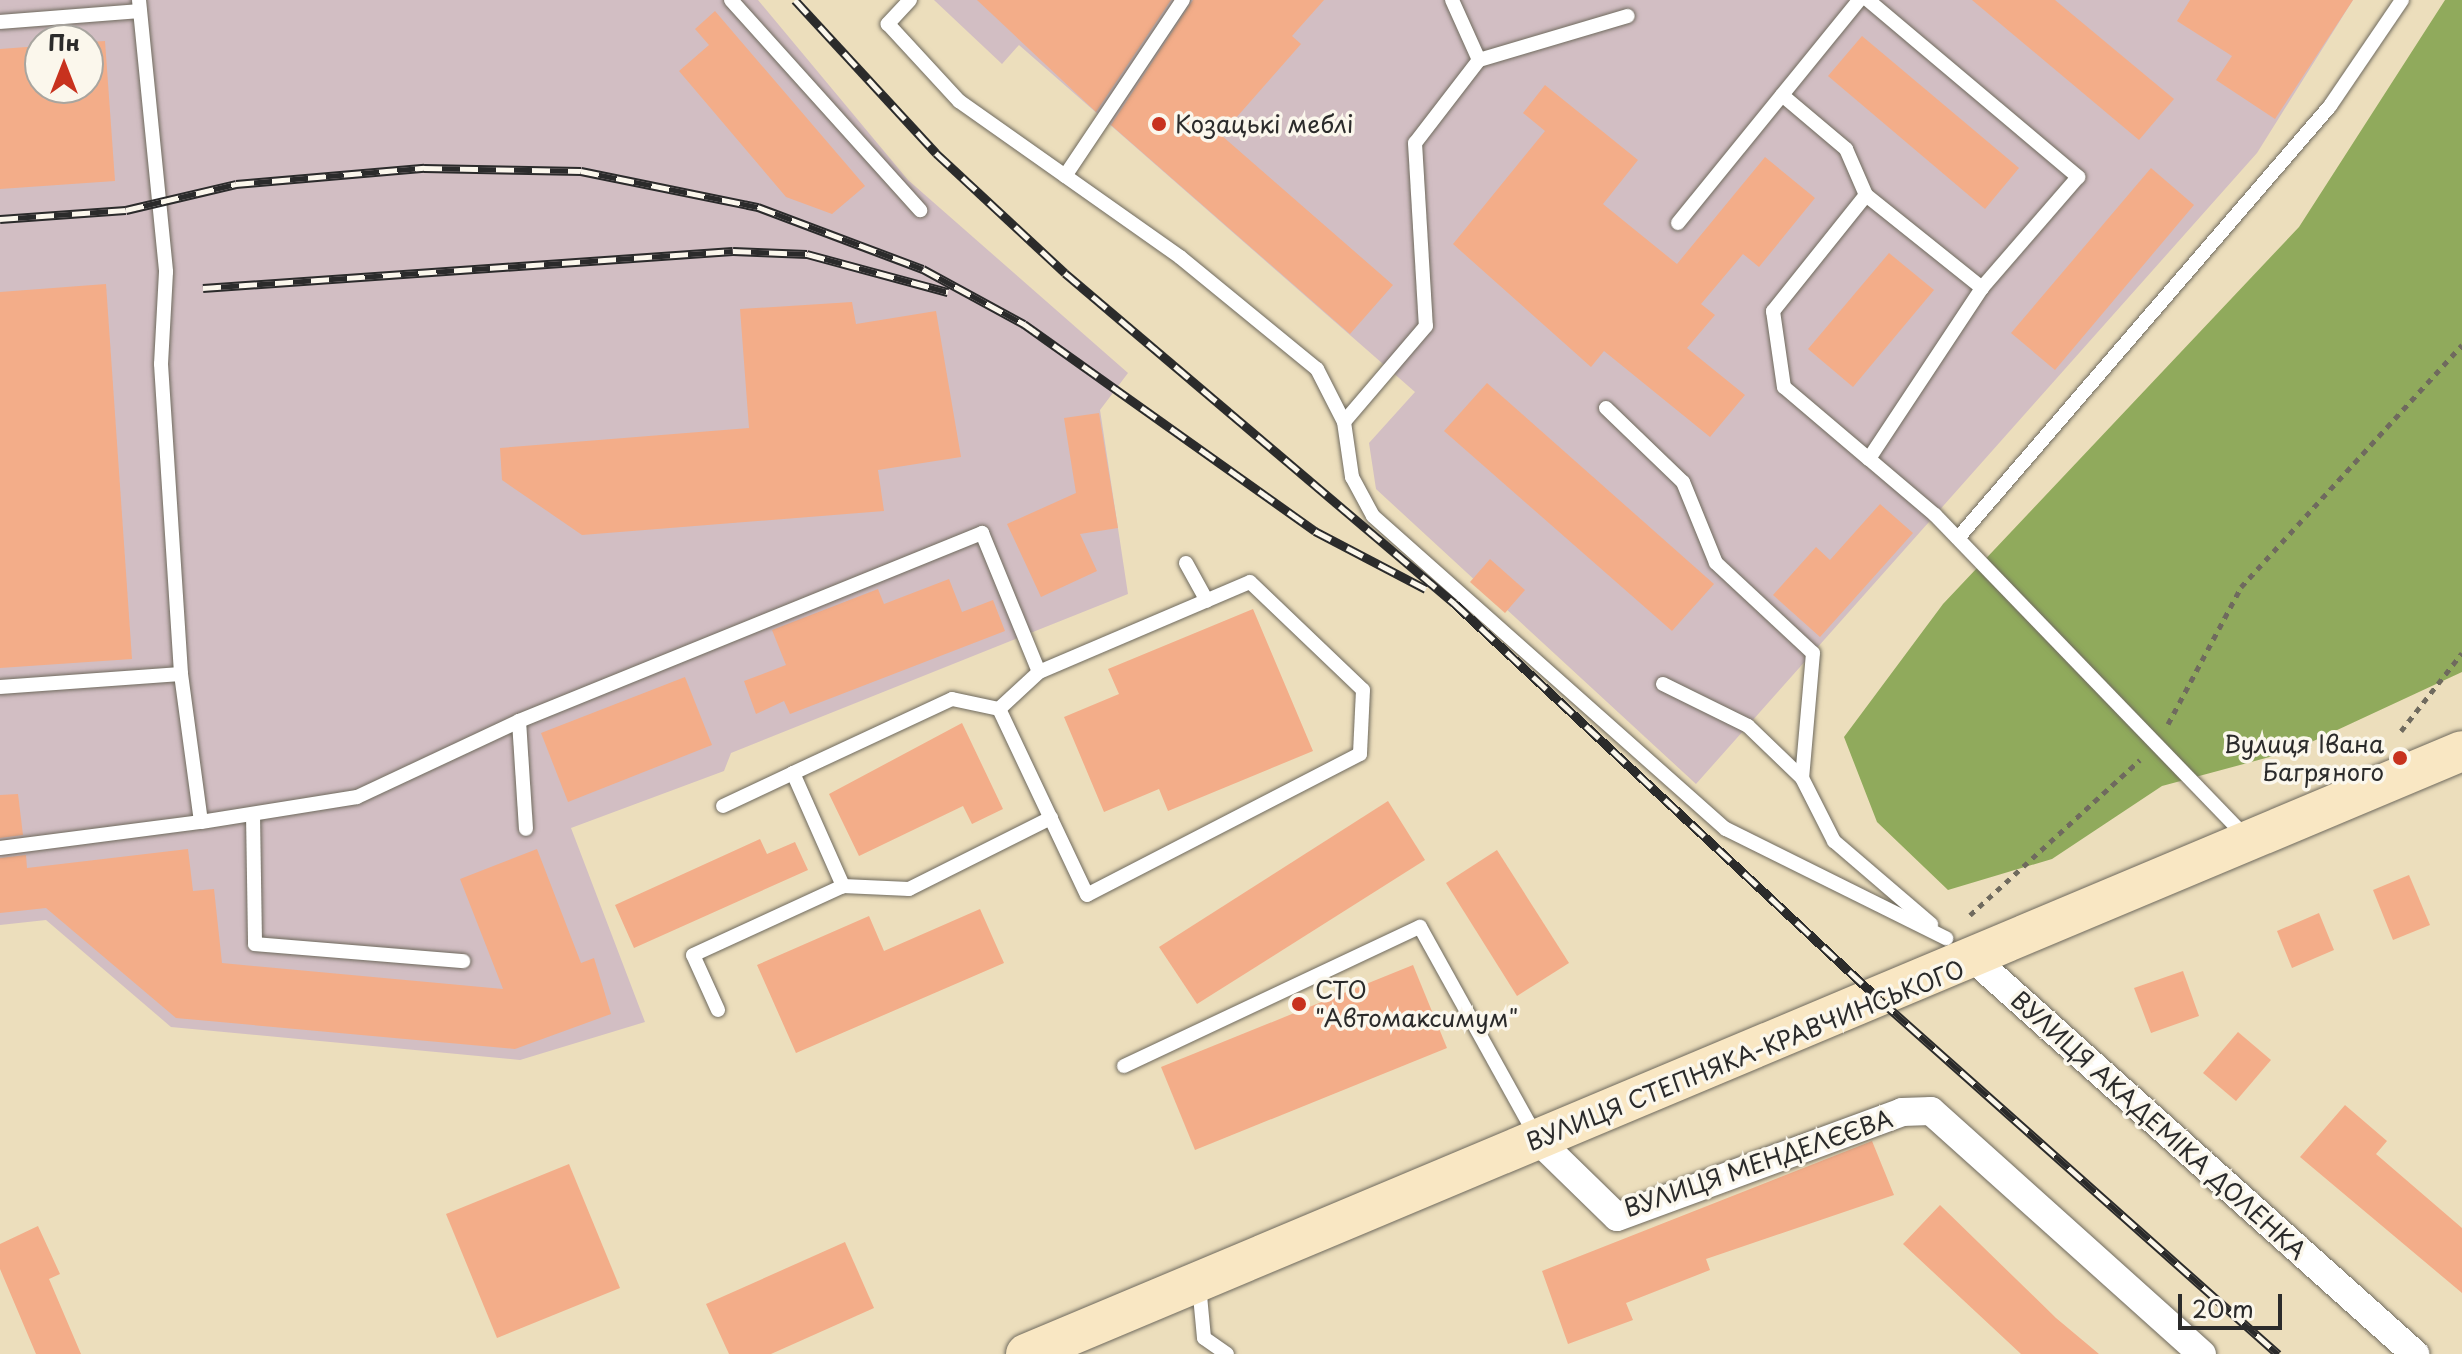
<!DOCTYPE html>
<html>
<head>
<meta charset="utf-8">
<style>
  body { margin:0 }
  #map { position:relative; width:2462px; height:1354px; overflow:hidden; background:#ecdebc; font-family:"Playpen Sans",sans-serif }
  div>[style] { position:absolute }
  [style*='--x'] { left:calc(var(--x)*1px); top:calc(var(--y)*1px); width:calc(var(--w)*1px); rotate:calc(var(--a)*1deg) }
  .industrial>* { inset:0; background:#d2bec3 }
  .forest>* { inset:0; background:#90aa5c }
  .building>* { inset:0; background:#f3ad89 }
  .path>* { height:5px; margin-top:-2.5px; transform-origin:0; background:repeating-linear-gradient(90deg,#6f6a5e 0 6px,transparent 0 12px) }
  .roads { filter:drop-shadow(0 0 2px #6f6a5e) drop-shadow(0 0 2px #6f6a5e) }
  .service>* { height:14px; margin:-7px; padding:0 7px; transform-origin:7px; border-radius:7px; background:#fff }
  .minor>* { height:28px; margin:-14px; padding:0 14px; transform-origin:14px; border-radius:14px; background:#fff }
  .secondary>* { height:40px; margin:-20px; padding:0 20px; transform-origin:20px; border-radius:20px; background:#f9e7c3 }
  .rail>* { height:9px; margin-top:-4.5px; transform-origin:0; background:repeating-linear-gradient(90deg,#fbf7ec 0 18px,#2b2b2b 0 36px); box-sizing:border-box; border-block:2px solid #2b2b2b }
  .dots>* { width:22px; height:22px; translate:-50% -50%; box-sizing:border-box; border:4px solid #fbf7ec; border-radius:50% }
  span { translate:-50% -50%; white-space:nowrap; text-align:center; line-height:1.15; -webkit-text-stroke:7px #fbf7ec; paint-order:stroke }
  .poi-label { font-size:24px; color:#2b2b2b }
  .left { translate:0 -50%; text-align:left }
  .right { translate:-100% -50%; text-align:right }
  .street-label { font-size:24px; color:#2b2b2b }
  .north { position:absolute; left:24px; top:24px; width:80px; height:80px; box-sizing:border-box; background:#fbf7ec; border:2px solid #a8a59f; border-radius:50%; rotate:0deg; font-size:22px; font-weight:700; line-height:32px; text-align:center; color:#2b2b2b }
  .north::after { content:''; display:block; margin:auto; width:28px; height:36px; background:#c8321e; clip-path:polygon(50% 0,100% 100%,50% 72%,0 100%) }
  .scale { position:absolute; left:2178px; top:1294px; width:104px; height:36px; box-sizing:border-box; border:4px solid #2b2b2b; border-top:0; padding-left:10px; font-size:24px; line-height:28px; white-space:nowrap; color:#2b2b2b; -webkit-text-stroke:6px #fbf7ec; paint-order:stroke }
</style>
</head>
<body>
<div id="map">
  <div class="industrial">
    <div style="clip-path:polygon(evenodd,0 0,758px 0,908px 180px,1128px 373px,1100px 410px,1128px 594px,731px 753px,724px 771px,571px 828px,645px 1022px,520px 1060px,171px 1027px,46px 920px,0 925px,0 0,40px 40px,88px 40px,88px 88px,40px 88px,40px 40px)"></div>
    <div style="clip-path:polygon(934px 0,2353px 0,2257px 153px,1696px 784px,1376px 489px,1369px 443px,1415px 392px,1019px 45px,1002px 64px)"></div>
  </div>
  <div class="forest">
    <div style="clip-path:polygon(2445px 0,2462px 0,2462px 672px,2292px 751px,2162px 786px,2052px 859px,1948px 890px,1877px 822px,1844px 737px,1943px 604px,2299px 227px)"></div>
  </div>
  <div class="building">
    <div style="clip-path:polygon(977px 0,1171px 0,1096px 112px)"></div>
    <div style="clip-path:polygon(1193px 0,1324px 0,1292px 36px,1301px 44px,1221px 135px,1393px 285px,1350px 334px,1111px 125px)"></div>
    <div style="clip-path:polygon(1972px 0,2055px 0,2174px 99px,2139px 140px)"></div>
    <div style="clip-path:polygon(2190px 0,2353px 0,2275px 119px,2216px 80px,2232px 56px,2177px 21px)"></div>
    <div style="clip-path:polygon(715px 11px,865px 186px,832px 214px,786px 197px,679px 71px,709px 45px,695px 29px)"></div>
    <div style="clip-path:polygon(1862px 36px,2019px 168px,1985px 209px,1828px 76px)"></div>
    <div style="clip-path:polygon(105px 41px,115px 181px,0 189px,0 49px,40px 46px,40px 88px,88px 88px,88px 42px)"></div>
    <div style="clip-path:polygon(1545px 85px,1638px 160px,1603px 204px,1677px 264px,1765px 157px,1815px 198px,1759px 267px,1743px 254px,1701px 304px,1715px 315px,1687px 348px,1745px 395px,1710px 437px,1604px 351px,1591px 367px,1453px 244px,1545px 131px,1523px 113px)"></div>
    <div style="clip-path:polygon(2151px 168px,2194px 205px,2055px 370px,2011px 333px)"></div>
    <div style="clip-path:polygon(1889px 253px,1934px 290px,1853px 387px,1808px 349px)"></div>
    <div style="clip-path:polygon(106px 284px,132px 659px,0 668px,0 292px)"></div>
    <div style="clip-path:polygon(852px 302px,856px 324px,936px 311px,961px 457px,878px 470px,884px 511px,582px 535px,502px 480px,500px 448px,749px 428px,740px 309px)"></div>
    <div style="clip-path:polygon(1487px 383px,1714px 584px,1672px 631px,1444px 431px)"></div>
    <div style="clip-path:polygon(1099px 413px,1118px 528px,1080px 534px,1097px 571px,1041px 597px,1007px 524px,1076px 493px,1064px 418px)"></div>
    <div style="clip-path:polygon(1880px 504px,1913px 533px,1820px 637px,1773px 595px,1816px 547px,1830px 560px)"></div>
    <div style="clip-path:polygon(1490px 559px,1525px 590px,1505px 613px,1470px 582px)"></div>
    <div style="clip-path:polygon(949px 579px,962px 612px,993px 600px,1005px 631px,790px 714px,784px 701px,756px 714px,744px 681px,786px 665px,772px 630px,878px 589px,884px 604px)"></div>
    <div style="clip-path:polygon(1253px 609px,1313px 751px,1168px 811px,1159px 789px,1104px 812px,1064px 717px,1119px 694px,1108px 669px)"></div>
    <div style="clip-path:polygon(685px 677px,712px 745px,568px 802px,541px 733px)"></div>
    <div style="clip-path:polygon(962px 723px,1003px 809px,972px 824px,963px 806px,859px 856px,829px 794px)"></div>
    <div style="clip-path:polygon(18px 794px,23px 835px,0 838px,0 795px)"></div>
    <div style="clip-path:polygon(1388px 801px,1425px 860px,1197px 1004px,1159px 947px)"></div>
    <div style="clip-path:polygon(760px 839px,767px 854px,795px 842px,808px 870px,634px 948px,615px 905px)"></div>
    <div style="clip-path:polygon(188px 849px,193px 891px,214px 889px,222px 963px,503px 989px,460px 879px,537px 849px,581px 963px,594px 958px,611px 1014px,515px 1049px,176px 1018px,46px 908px,0 913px,0 858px,26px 855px,27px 868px)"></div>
    <div style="clip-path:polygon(1497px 850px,1569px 963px,1517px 996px,1446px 883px)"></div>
    <div style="clip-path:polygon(2409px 875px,2430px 925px,2393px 940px,2373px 890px)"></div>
    <div style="clip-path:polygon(980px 909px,1004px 963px,796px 1053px,757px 965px,869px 916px,884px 951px)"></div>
    <div style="clip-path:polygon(2319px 913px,2334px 950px,2292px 968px,2277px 931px)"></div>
    <div style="clip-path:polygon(1413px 965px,1447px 1048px,1195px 1150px,1161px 1067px)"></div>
    <div style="clip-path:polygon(2183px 971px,2199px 1016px,2151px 1033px,2134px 988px)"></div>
    <div style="clip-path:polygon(2238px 1032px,2271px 1060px,2236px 1101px,2203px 1073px)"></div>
    <div style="clip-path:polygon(2345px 1105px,2387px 1141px,2376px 1154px,2462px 1228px,2462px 1293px,2300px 1157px)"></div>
    <div style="clip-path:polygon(1872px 1141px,1894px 1195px,1706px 1259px,1710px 1270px,1626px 1303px,1633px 1320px,1568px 1344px,1542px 1271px)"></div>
    <div style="clip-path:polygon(569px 1164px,620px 1288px,497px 1338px,446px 1214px)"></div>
    <div style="clip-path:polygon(1940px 1205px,2056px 1318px,2099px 1354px,2021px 1354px,1903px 1244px)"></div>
    <div style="clip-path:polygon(38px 1226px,60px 1274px,49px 1279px,81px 1354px,36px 1354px,0 1269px,0 1244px)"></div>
    <div style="clip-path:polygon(845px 1242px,874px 1308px,771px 1354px,729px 1354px,706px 1304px)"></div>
  </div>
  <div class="path">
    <div style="--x:2168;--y:724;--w:155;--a:-61.9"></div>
    <div style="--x:2241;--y:587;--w:328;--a:-47.6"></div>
    <div style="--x:2401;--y:731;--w:99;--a:-52"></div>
    <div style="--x:1970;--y:915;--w:230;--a:-42.4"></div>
  </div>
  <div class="roads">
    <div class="service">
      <div style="--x:139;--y:0;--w:273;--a:84.3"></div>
      <div style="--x:166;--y:272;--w:92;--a:93.1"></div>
      <div style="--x:161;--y:364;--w:311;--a:86.3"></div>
      <div style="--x:181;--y:674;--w:149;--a:82.3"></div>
      <div style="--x:201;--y:822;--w:158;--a:-9.1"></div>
      <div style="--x:357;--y:797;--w:179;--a:-25.1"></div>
      <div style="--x:519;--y:721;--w:500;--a:-22.1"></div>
      <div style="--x:982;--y:533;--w:150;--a:67.7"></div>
      <div style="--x:731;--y:0;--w:283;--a:48"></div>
      <div style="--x:910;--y:0;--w:33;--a:133"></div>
      <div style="--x:888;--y:24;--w:105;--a:47.3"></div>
      <div style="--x:959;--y:101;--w:271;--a:35.2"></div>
      <div style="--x:1180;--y:257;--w:177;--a:39.3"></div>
      <div style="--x:1317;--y:369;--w:59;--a:63"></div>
      <div style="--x:1452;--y:0;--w:66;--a:65.8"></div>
      <div style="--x:1479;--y:60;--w:105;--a:127.6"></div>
      <div style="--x:1415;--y:143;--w:183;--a:86.6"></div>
      <div style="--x:1426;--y:326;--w:126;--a:130.5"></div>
      <div style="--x:1344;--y:422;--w:56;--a:81.7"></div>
      <div style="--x:1352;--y:477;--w:44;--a:61.7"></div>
      <div style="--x:1373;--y:516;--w:472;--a:41.6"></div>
      <div style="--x:1726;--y:829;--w:246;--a:26.4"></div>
      <div style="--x:1868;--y:0;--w:275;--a:40.1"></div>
      <div style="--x:2078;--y:177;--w:147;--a:130.9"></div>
      <div style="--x:1982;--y:288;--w:205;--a:123.5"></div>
      <div style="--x:1869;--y:459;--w:87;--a:40.3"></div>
      <div style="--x:1935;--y:515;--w:450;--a:46"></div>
      <div style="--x:0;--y:22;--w:140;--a:-4.5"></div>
      <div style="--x:1479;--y:60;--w:155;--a:-16.5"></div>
      <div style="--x:1782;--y:95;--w:84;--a:40.2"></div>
      <div style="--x:1846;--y:149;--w:50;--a:66.5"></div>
      <div style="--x:1866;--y:195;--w:149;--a:38.7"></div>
      <div style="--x:1065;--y:176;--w:212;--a:-56.2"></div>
      <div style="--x:1866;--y:195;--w:149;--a:128.7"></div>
      <div style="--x:1773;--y:311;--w:77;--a:81.8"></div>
      <div style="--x:1784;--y:387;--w:111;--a:40.3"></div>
      <div style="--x:1678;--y:223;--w:287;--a:-50.9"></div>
      <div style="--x:1606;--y:408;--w:107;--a:43.9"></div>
      <div style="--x:1683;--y:482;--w:87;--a:67.8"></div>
      <div style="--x:1716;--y:563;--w:132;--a:42.9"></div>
      <div style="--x:1813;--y:653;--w:125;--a:95"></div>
      <div style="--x:1802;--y:778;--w:71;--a:63.1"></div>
      <div style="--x:1834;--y:841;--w:128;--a:40.6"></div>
      <div style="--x:1958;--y:538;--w:570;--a:-49.27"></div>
      <div style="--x:2330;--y:106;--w:128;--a:-55.8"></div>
      <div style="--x:1186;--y:563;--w:43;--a:61.1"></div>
      <div style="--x:1250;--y:582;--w:156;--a:43.7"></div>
      <div style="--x:1363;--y:690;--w:64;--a:92.7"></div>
      <div style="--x:1360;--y:754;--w:307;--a:152.7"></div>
      <div style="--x:1087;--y:895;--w:206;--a:-115.3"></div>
      <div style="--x:999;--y:709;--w:54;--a:-42.8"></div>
      <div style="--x:1039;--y:672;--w:229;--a:-23.1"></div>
      <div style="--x:1663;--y:684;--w:95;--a:26.3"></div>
      <div style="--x:1748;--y:726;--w:75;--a:43.9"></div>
      <div style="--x:0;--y:687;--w:181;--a:-4.1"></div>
      <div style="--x:999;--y:709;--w:48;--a:-168"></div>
      <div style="--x:952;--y:699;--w:175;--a:155"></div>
      <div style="--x:793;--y:773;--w:124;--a:66.1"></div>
      <div style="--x:843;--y:886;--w:66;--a:2.6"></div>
      <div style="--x:909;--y:889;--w:159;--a:-26.6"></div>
      <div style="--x:519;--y:721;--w:108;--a:86.3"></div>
      <div style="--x:723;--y:806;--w:77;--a:-25.2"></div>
      <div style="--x:253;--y:814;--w:130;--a:89.1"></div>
      <div style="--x:255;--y:944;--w:209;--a:4.7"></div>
      <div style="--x:0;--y:848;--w:203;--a:-7.4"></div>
      <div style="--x:718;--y:1010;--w:60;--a:-114.4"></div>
      <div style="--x:693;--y:955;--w:165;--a:-24.7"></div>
      <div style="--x:1124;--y:1066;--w:327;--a:-25.2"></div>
      <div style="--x:1420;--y:927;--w:239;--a:61"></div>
      <div style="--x:1199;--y:1285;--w:53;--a:84.6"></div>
      <div style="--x:1204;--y:1338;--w:28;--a:35"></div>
    </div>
    <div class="minor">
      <div style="--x:1975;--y:960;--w:591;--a:41.84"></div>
      <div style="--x:1538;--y:1140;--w:110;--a:44.3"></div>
      <div style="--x:1617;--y:1217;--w:304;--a:-20.2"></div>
      <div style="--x:1902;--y:1112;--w:29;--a:-2"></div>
      <div style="--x:1931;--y:1111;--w:364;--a:41.9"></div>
    </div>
    <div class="secondary">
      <div style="--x:1026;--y:1354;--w:1557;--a:-22.78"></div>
    </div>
  </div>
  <div class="rail">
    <div style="--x:795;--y:0;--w:208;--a:47.3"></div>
    <div style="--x:936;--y:153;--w:176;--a:42.9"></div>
    <div style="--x:1065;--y:273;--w:510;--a:40.31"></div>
    <div style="--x:1454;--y:603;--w:582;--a:42.98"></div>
    <div style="--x:1880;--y:1000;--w:533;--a:41.65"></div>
    <div style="--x:0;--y:219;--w:126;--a:-4.1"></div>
    <div style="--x:126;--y:210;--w:113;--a:-13.3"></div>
    <div style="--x:236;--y:184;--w:189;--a:-4.9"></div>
    <div style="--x:424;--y:168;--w:157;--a:1.1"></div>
    <div style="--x:581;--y:171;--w:181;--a:11.5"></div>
    <div style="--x:758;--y:207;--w:176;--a:20.6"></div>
    <div style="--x:923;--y:269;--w:115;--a:28.6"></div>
    <div style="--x:1024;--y:324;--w:357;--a:35.4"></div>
    <div style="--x:1315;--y:531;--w:125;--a:27.6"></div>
    <div style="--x:203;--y:288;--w:531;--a:-3.99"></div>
    <div style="--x:733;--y:251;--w:74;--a:2.3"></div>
    <div style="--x:807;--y:254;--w:146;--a:15.1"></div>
  </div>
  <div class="dots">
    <div style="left:1159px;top:124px;background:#c8321e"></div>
    <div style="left:2400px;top:758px;background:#c8321e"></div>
    <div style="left:1299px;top:1004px;background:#c8321e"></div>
  </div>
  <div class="poi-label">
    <span class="left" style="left:1175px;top:124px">Козацькі меблі</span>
    <span class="right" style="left:2384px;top:758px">Вулиця Івана<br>Багряного</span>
    <span class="left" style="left:1315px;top:1004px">СТО<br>"Автомаксимум"</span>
  </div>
  <div class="street-label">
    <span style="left:1745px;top:1055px;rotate:-22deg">ВУЛИЦЯ СТЕПНЯКА-КРАВЧИНСЬКОГО</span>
    <span style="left:2159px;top:1125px;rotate:42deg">ВУЛИЦЯ АКАДЕМІКА ДОЛЕНКА</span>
    <span style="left:1758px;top:1163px;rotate:-19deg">ВУЛИЦЯ МЕНДЕЛЄЄВА</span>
  </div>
  <div class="north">Пн</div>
  <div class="scale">20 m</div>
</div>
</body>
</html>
